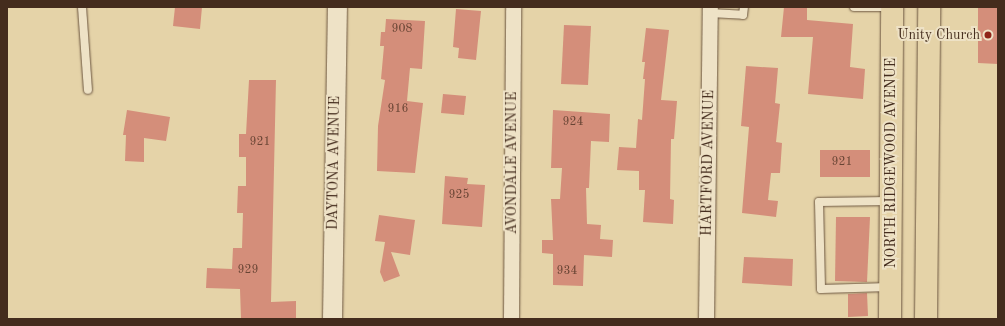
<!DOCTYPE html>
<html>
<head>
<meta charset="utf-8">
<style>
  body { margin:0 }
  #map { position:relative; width:1005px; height:326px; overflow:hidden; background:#e5d3a8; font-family:"Old Standard TT",serif }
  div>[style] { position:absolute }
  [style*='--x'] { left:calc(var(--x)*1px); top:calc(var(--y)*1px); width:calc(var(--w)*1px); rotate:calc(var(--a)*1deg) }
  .building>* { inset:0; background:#d48e7a }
  .roads { filter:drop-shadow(0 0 1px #6c5640) drop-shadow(0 0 1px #6c5640) }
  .service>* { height:8px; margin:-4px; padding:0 4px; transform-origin:4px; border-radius:4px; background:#eee2c6 }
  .minor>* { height:15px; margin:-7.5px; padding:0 7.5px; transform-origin:7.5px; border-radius:7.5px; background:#eee2c6 }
  .tertiary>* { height:19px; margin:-9.5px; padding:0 9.5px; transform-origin:9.5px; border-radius:9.5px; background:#eee2c6 }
  .primary>* { height:22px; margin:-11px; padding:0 11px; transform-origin:11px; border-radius:11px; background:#e5d3a8 }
  .dots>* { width:11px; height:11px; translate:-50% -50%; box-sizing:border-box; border:2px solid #eee2c6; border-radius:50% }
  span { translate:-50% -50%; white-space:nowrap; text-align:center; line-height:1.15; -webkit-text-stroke:4px #eee2c6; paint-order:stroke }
  .number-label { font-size:12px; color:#684434 }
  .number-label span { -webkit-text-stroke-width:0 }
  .poi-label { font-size:14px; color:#442c1d }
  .right { translate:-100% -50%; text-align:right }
  .street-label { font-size:14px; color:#442c1d }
  .frame { position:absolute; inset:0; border:8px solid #442c1d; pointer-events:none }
</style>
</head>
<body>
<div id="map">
  <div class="building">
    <div style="clip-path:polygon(175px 7px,202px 7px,200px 29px,173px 26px)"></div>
    <div style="clip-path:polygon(784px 7px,807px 7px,807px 20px,853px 24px,850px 67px,865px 69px,863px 99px,808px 94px,813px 37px,781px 37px)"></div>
    <div style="clip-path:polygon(978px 7px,998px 7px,998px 64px,978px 63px)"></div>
    <div style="clip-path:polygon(456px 9px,481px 11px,476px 60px,458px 58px,459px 48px,453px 47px)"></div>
    <div style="clip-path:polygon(386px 19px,425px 21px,422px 69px,410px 68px,407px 101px,423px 103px,415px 173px,377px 171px,378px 126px,385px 80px,381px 79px,384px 46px,380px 46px,381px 32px,385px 32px)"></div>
    <div style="clip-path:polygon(564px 25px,591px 26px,588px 85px,561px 84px)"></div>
    <div style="clip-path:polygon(646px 28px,669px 30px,661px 100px,677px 101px,674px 139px,671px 139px,670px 199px,674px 200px,673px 224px,643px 222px,645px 190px,639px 190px,639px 171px,617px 170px,619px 147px,636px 148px,638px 119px,642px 120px,645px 79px,643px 79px,645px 62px,642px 62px)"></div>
    <div style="clip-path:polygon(746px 66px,778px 68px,775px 103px,780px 104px,776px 142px,782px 143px,780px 173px,771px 173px,768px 200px,778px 201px,776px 217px,742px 213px,749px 127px,741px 126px)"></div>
    <div style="clip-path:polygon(249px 80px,276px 80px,271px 302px,296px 301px,296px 319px,241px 319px,240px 289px,206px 288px,207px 268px,232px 269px,233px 248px,242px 248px,243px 213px,237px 213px,238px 186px,246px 186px,246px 157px,239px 157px,239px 134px,246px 134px)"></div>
    <div style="clip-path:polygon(443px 94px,466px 96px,464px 115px,441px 113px)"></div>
    <div style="clip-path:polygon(127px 110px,170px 117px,166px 141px,144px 138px,144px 162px,125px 161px,126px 135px,123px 135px)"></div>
    <div style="clip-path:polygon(553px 110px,610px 114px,609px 142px,591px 141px,589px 188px,586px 188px,587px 224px,601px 225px,600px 239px,613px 240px,612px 257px,584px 255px,583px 286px,553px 285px,553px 254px,542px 253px,542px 240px,553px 240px,551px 199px,560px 199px,562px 168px,551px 168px)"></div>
    <div style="clip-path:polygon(820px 150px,870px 150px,870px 177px,820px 177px)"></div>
    <div style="clip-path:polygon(445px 176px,468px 178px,467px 184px,485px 185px,482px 227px,442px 224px)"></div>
    <div style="clip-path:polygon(379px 215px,415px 220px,410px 255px,391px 252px,400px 276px,384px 282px,380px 272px,385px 242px,375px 241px)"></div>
    <div style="clip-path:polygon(836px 217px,870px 217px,867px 282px,835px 281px)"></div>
    <div style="clip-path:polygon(744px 257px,793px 259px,792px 286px,742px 283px)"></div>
    <div style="clip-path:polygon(867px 293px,868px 316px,848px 317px,848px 294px)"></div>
  </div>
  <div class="roads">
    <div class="service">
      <div style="--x:82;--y:7;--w:83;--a:85.9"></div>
      <div style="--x:854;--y:7;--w:37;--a:0"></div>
      <div style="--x:710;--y:13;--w:33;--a:3"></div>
      <div style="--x:743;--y:15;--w:8;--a:-83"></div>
      <div style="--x:889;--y:287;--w:68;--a:178.3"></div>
      <div style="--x:821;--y:289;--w:87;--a:-91.3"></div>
      <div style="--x:819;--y:202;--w:70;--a:-0.8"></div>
    </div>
    <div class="minor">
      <div style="--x:511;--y:319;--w:312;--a:-89.6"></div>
      <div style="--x:706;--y:319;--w:312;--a:-89.3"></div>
    </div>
    <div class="tertiary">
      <div style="--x:332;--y:319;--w:312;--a:-89.1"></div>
    </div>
    <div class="primary">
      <div style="--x:890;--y:319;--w:312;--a:-89.6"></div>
      <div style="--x:926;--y:319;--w:312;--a:-89.4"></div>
    </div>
  </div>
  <div class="dots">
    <div style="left:988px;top:35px;background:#8f2418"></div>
  </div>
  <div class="number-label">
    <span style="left:402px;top:30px">908</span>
    <span style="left:398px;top:110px">916</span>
    <span style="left:573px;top:123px">924</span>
    <span style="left:260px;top:143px">921</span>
    <span style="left:842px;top:163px">921</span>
    <span style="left:459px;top:196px">925</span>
    <span style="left:248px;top:271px">929</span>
    <span style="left:567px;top:272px">934</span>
  </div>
  <div class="poi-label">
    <span class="right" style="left:980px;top:35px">Unity Church</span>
  </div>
  <div class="street-label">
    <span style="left:334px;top:163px;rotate:-89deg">DAYTONA AVENUE</span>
    <span style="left:512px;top:163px;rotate:-90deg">AVONDALE AVENUE</span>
    <span style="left:708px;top:163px;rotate:-89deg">HARTFORD AVENUE</span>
    <span style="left:891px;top:163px;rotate:-90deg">NORTH RIDGEWOOD AVENUE</span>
  </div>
  <div class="frame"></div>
</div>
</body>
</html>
